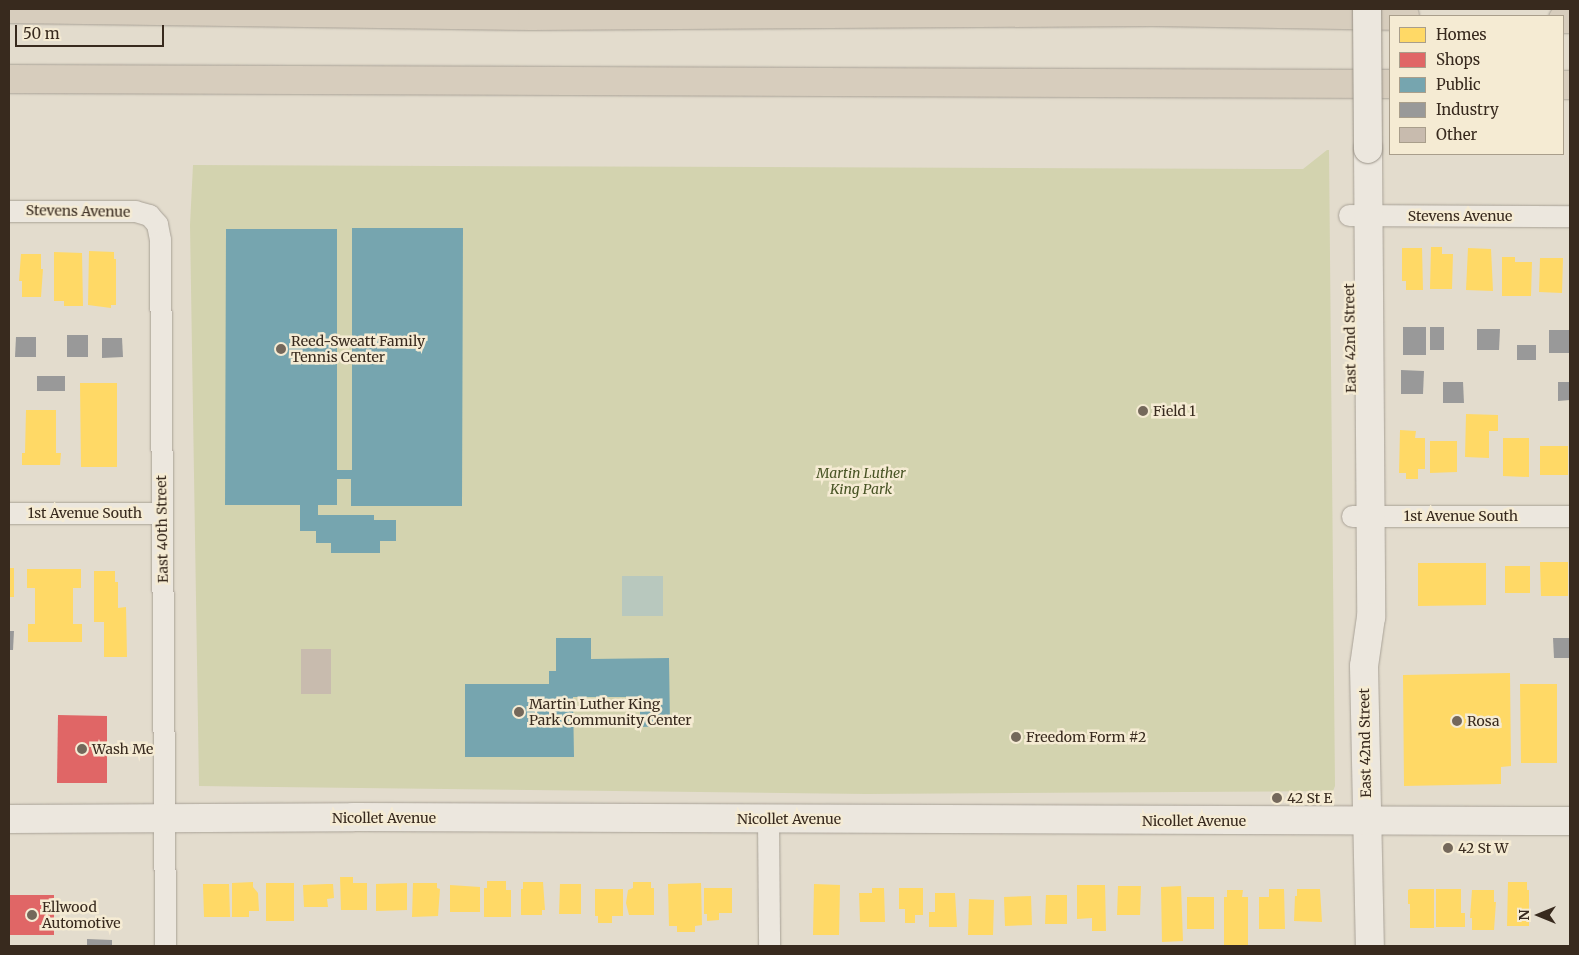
<!DOCTYPE html>
<html>
<head>
<meta charset="utf-8">
<style>
  body { margin:0 }
  #map { position:relative; width:1579px; height:955px; overflow:hidden; background:#e3dccd; font-family:Merriweather,serif }
  div>[style] { position:absolute }
  [style*='--x'] { left:calc(var(--x)*1px); top:calc(var(--y)*1px); width:calc(var(--w)*1px); rotate:calc(var(--a)*1deg) }
  .green>* { inset:0; background:#d3d3af }
  .water>* { inset:0; background:#b8c8be }
  .homes>* { inset:0; background:#ffd966 }
  .shops>* { inset:0; background:#e06666 }
  .public>* { inset:0; background:#76a5af }
  .industry>* { inset:0; background:#999 }
  .building>* { inset:0; background:#c8bbae }
  .roads { filter:drop-shadow(0 0 1px #a8a196) drop-shadow(0 0 1px #a8a196) }
  .street>* { height:21px; margin:-10.5px; padding:0 10.5px; transform-origin:10.5px; border-radius:10.5px; background:#ece7de }
  .secondary>* { height:28px; margin:-14px; padding:0 14px; transform-origin:14px; border-radius:14px; background:#ece7de }
  .highway>* { height:28px; margin:-14px; padding:0 14px; transform-origin:14px; border-radius:14px; background:#d7cdbd }
  .bridges { filter:drop-shadow(0 0 1px #989186) drop-shadow(0 0 1px #989186) }
  .secondary-bridge>* { height:28px; margin:-14px; padding:0 14px; transform-origin:14px; border-radius:14px; background:#ece7de }
  .dots>* { width:14px; height:14px; translate:-50% -50%; box-sizing:border-box; border:2px solid #f5ebd3; border-radius:50% }
  span { translate:-50% -50%; white-space:nowrap; text-align:center; line-height:1.15; -webkit-text-stroke:5px #f5ebd3; paint-order:stroke }
  .street-label { font-size:14px; color:#382a1e }
  .poi-label { font-size:14px; color:#382a1e }
  .left { translate:0 -50%; text-align:left }
  .park-label { font-size:14px; color:#485425; font-style:italic }
  .frame { position:absolute; inset:0; border:10px solid #382a1e; pointer-events:none }
  .legend { position:absolute; left:1389px; top:15px; width:175px; height:140px; box-sizing:border-box; background:#f5ebd3; border:1px solid #a99e8b; margin:0; padding:6px 9px; list-style:none; font-size:15px; color:#382a1e }
  .legend li { display:flex; align-items:center; gap:10px; height:25px }
  .legend b { width:25px; border:1px solid #a99e8b }
  .north { position:absolute; left:1514px; top:890px; width:50px; height:50px; -webkit-text-stroke:4px #f5ebd3; paint-order:stroke; rotate:270deg; font-size:14px; font-weight:700; line-height:20px; text-align:center; color:#382a1e }
  .north::after { content:''; display:block; margin:auto; width:18px; height:22px; background:#382a1e; clip-path:polygon(50% 0,100% 100%,50% 72%,0 100%) }
  .scale { position:absolute; left:15px; top:25px; width:149px; height:22px; box-sizing:border-box; border:2px solid #382a1e; border-top:0; padding-left:6px; font-size:15px; line-height:18px; white-space:nowrap; color:#382a1e; -webkit-text-stroke:4px #f5ebd3; paint-order:stroke }
</style>
</head>
<body>
<div id="map">
  <div class="green">
    <div style="clip-path:polygon(1327px 150px,1329px 150px,1335px 786px,1333px 791px,866px 794px,199px 786px,190px 225px,193px 165px,1303px 169px)"></div>
  </div>
  <div class="water">
    <div style="clip-path:polygon(622px 576px,663px 576px,663px 616px,622px 616px)"></div>
  </div>
  <div class="homes">
    <div style="clip-path:polygon(1431px 247px,1442px 247px,1442px 254px,1453px 254px,1452px 289px,1430px 289px)"></div>
    <div style="clip-path:polygon(1402px 248px,1422px 248px,1423px 290px,1406px 290px,1406px 281px,1402px 281px)"></div>
    <div style="clip-path:polygon(1468px 248px,1491px 249px,1493px 291px,1466px 290px)"></div>
    <div style="clip-path:polygon(89px 251px,114px 252px,114px 259px,116px 259px,116px 305px,111px 305px,111px 308px,88px 305px)"></div>
    <div style="clip-path:polygon(54px 252px,82px 253px,83px 306px,64px 306px,64px 301px,54px 301px)"></div>
    <div style="clip-path:polygon(21px 254px,41px 254px,41px 269px,43px 269px,41px 297px,22px 297px,22px 281px,19px 281px)"></div>
    <div style="clip-path:polygon(1502px 257px,1515px 257px,1515px 262px,1532px 262px,1531px 296px,1502px 296px)"></div>
    <div style="clip-path:polygon(1540px 258px,1563px 258px,1562px 293px,1539px 292px)"></div>
    <div style="clip-path:polygon(80px 383px,117px 383px,117px 467px,81px 467px)"></div>
    <div style="clip-path:polygon(26px 410px,56px 410px,56px 453px,61px 453px,60px 465px,22px 465px,22px 453px,25px 453px)"></div>
    <div style="clip-path:polygon(1466px 414px,1498px 415px,1498px 431px,1489px 431px,1489px 458px,1465px 457px)"></div>
    <div style="clip-path:polygon(1400px 430px,1416px 431px,1415px 438px,1425px 438px,1425px 469px,1418px 469px,1418px 479px,1406px 479px,1406px 473px,1399px 473px)"></div>
    <div style="clip-path:polygon(1503px 438px,1529px 438px,1529px 477px,1503px 476px)"></div>
    <div style="clip-path:polygon(1430px 441px,1457px 441px,1457px 472px,1430px 473px)"></div>
    <div style="clip-path:polygon(1540px 446px,1568px 446px,1568px 475px,1540px 475px)"></div>
    <div style="clip-path:polygon(1540px 562px,1568px 562px,1568px 596px,1541px 596px)"></div>
    <div style="clip-path:polygon(1418px 563px,1486px 563px,1486px 605px,1418px 606px)"></div>
    <div style="clip-path:polygon(1505px 566px,1530px 566px,1530px 593px,1505px 593px)"></div>
    <div style="clip-path:polygon(9px 568px,14px 568px,14px 597px,9px 597px)"></div>
    <div style="clip-path:polygon(27px 569px,81px 569px,81px 588px,73px 588px,73px 624px,82px 624px,82px 642px,28px 642px,28px 624px,35px 624px,35px 588px,27px 588px)"></div>
    <div style="clip-path:polygon(94px 571px,115px 571px,115px 582px,118px 582px,118px 608px,126px 607px,127px 657px,104px 657px,104px 622px,94px 622px)"></div>
    <div style="clip-path:polygon(1510px 673px,1511px 766px,1501px 767px,1501px 784px,1404px 786px,1403px 675px)"></div>
    <div style="clip-path:polygon(1520px 684px,1557px 684px,1557px 763px,1521px 763px)"></div>
    <div style="clip-path:polygon(340px 877px,353px 877px,353px 883px,367px 883px,367px 910px,341px 910px)"></div>
    <div style="clip-path:polygon(487px 881px,506px 881px,506px 890px,511px 890px,511px 917px,484px 917px,484px 888px,487px 888px)"></div>
    <div style="clip-path:polygon(253px 882px,253px 887px,258px 893px,259px 911px,249px 911px,249px 917px,232px 917px,232px 883px)"></div>
    <div style="clip-path:polygon(523px 882px,543px 882px,545px 910px,542px 910px,542px 915px,521px 915px,521px 889px,523px 889px)"></div>
    <div style="clip-path:polygon(633px 882px,651px 882px,651px 888px,654px 888px,654px 915px,629px 915px,626px 903px,628px 890px,633px 888px)"></div>
    <div style="clip-path:polygon(1508px 882px,1527px 882px,1527px 890px,1529px 890px,1529px 926px,1507px 926px)"></div>
    <div style="clip-path:polygon(266px 883px,294px 883px,294px 921px,266px 921px)"></div>
    <div style="clip-path:polygon(407px 883px,407px 910px,376px 911px,376px 884px)"></div>
    <div style="clip-path:polygon(413px 883px,437px 883px,437px 888px,440px 889px,438px 916px,412px 917px)"></div>
    <div style="clip-path:polygon(701px 883px,702px 925px,695px 926px,695px 932px,677px 932px,677px 926px,669px 926px,668px 884px)"></div>
    <div style="clip-path:polygon(203px 884px,229px 884px,230px 917px,204px 917px)"></div>
    <div style="clip-path:polygon(327px 884px,333px 884px,334px 898px,327px 899px,328px 907px,304px 907px,303px 885px)"></div>
    <div style="clip-path:polygon(560px 884px,581px 884px,581px 914px,559px 914px)"></div>
    <div style="clip-path:polygon(814px 884px,840px 885px,839px 935px,813px 935px)"></div>
    <div style="clip-path:polygon(450px 885px,480px 887px,480px 912px,450px 912px)"></div>
    <div style="clip-path:polygon(1077px 885px,1105px 885px,1106px 931px,1092px 931px,1092px 918px,1077px 919px)"></div>
    <div style="clip-path:polygon(1118px 886px,1141px 886px,1140px 915px,1117px 915px)"></div>
    <div style="clip-path:polygon(1181px 886px,1183px 941px,1162px 942px,1161px 887px)"></div>
    <div style="clip-path:polygon(704px 888px,732px 888px,732px 913px,719px 913px,719px 920px,707px 921px,707px 914px,704px 914px)"></div>
    <div style="clip-path:polygon(872px 888px,884px 888px,885px 922px,860px 922px,859px 893px,872px 893px)"></div>
    <div style="clip-path:polygon(899px 888px,923px 888px,923px 915px,915px 915px,915px 923px,905px 923px,905px 909px,899px 909px)"></div>
    <div style="clip-path:polygon(595px 889px,623px 889px,623px 916px,612px 916px,612px 923px,598px 923px,598px 916px,595px 916px)"></div>
    <div style="clip-path:polygon(1269px 889px,1284px 889px,1285px 929px,1259px 929px,1259px 897px,1269px 897px)"></div>
    <div style="clip-path:polygon(1297px 889px,1320px 889px,1322px 922px,1294px 921px,1295px 896px,1297px 896px)"></div>
    <div style="clip-path:polygon(1410px 889px,1434px 889px,1434px 928px,1410px 928px,1410px 904px,1408px 904px,1408px 890px)"></div>
    <div style="clip-path:polygon(1436px 889px,1461px 889px,1461px 913px,1465px 913px,1465px 927px,1436px 927px)"></div>
    <div style="clip-path:polygon(1227px 890px,1243px 890px,1242px 897px,1248px 897px,1248px 946px,1224px 945px,1224px 897px,1227px 897px)"></div>
    <div style="clip-path:polygon(1472px 890px,1494px 890px,1494px 902px,1496px 902px,1494px 930px,1472px 930px,1472px 918px,1470px 918px)"></div>
    <div style="clip-path:polygon(935px 893px,955px 893px,957px 927px,929px 927px,929px 912px,935px 912px)"></div>
    <div style="clip-path:polygon(1046px 895px,1067px 895px,1067px 924px,1045px 924px)"></div>
    <div style="clip-path:polygon(1031px 896px,1032px 925px,1005px 926px,1004px 897px)"></div>
    <div style="clip-path:polygon(1187px 897px,1214px 897px,1214px 929px,1187px 929px)"></div>
    <div style="clip-path:polygon(969px 899px,994px 900px,993px 935px,968px 935px)"></div>
  </div>
  <div class="shops">
    <div style="clip-path:polygon(58px 715px,107px 716px,107px 783px,57px 783px)"></div>
    <div style="clip-path:polygon(9px 895px,54px 895px,54px 935px,9px 935px)"></div>
  </div>
  <div class="public">
    <div style="clip-path:polygon(352px 228px,463px 228px,462px 506px,351px 506px,351px 479px,337px 479px,337px 505px,318px 505px,318px 515px,374px 515px,374px 520px,396px 520px,396px 541px,380px 541px,380px 553px,331px 553px,331px 543px,316px 543px,316px 531px,300px 531px,300px 505px,225px 505px,226px 229px,337px 229px,337px 470px,352px 470px)"></div>
    <div style="clip-path:polygon(556px 638px,591px 638px,591px 659px,669px 658px,670px 726px,640px 727px,640px 697px,573px 697px,574px 757px,465px 757px,465px 684px,549px 684px,549px 671px,556px 671px)"></div>
  </div>
  <div class="industry">
    <div style="clip-path:polygon(1403px 327px,1426px 327px,1426px 355px,1403px 355px)"></div>
    <div style="clip-path:polygon(1430px 327px,1444px 327px,1444px 350px,1430px 350px)"></div>
    <div style="clip-path:polygon(1477px 329px,1500px 329px,1499px 350px,1477px 350px)"></div>
    <div style="clip-path:polygon(1549px 330px,1570px 330px,1570px 353px,1549px 353px)"></div>
    <div style="clip-path:polygon(67px 335px,88px 335px,88px 357px,67px 357px)"></div>
    <div style="clip-path:polygon(16px 337px,36px 337px,36px 357px,15px 357px)"></div>
    <div style="clip-path:polygon(102px 338px,122px 338px,123px 357px,102px 358px)"></div>
    <div style="clip-path:polygon(1517px 345px,1536px 345px,1536px 360px,1517px 360px)"></div>
    <div style="clip-path:polygon(1401px 370px,1424px 371px,1423px 394px,1401px 394px)"></div>
    <div style="clip-path:polygon(37px 376px,65px 376px,65px 391px,37px 391px)"></div>
    <div style="clip-path:polygon(1443px 382px,1463px 382px,1464px 403px,1443px 403px)"></div>
    <div style="clip-path:polygon(1558px 382px,1570px 382px,1570px 400px,1558px 401px)"></div>
    <div style="clip-path:polygon(9px 631px,14px 631px,13px 650px,9px 650px)"></div>
    <div style="clip-path:polygon(1553px 638px,1570px 638px,1570px 658px,1554px 658px)"></div>
    <div style="clip-path:polygon(87px 939px,112px 940px,112px 946px,87px 946px)"></div>
  </div>
  <div class="building">
    <div style="clip-path:polygon(301px 649px,331px 649px,331px 694px,301px 694px)"></div>
  </div>
  <div class="roads">
    <div class="street">
      <div style="--x:9;--y:211;--w:126;--a:0"></div>
      <div style="--x:135;--y:211;--w:15;--a:16"></div>
      <div style="--x:149;--y:215;--w:12;--a:48"></div>
      <div style="--x:157;--y:224;--w:16;--a:79"></div>
      <div style="--x:160;--y:240;--w:706;--a:89.59"></div>
      <div style="--x:1349;--y:215;--w:221;--a:0.3"></div>
      <div style="--x:9;--y:513;--w:152;--a:0"></div>
      <div style="--x:1352;--y:516;--w:218;--a:0"></div>
      <div style="--x:768;--y:819;--w:127;--a:89.5"></div>
    </div>
    <div class="secondary">
      <div style="--x:1368;--y:149;--w:468;--a:89.6"></div>
      <div style="--x:1371;--y:617;--w:49;--a:98.1"></div>
      <div style="--x:1364;--y:666;--w:280;--a:88.8"></div>
      <div style="--x:9;--y:819;--w:344;--a:-0.3"></div>
      <div style="--x:353;--y:817;--w:1217;--a:0.19"></div>
    </div>
    <div class="highway">
      <div style="--x:9;--y:9;--w:523;--a:0.77"></div>
      <div style="--x:532;--y:16;--w:621;--a:-0.37"></div>
      <div style="--x:1153;--y:12;--w:252;--a:0.9"></div>
      <div style="--x:1563;--y:19;--w:7;--a:0"></div>
      <div style="--x:9;--y:79;--w:1381;--a:0.21"></div>
      <div style="--x:1563;--y:85;--w:7;--a:0"></div>
    </div>
  </div>
  <div class="bridges">
    <div class="secondary-bridge">
      <div style="--x:1367;--y:9;--w:140;--a:89.6"></div>
    </div>
  </div>
  <div class="dots">
    <div style="left:281px;top:349px;background:#74685b"></div>
    <div style="left:1143px;top:411px;background:#74685b"></div>
    <div style="left:519px;top:712px;background:#74685b"></div>
    <div style="left:1457px;top:721px;background:#74685b"></div>
    <div style="left:1016px;top:737px;background:#74685b"></div>
    <div style="left:82px;top:749px;background:#74685b"></div>
    <div style="left:1277px;top:798px;background:#74685b"></div>
    <div style="left:1448px;top:848px;background:#74685b"></div>
    <div style="left:32px;top:915px;background:#74685b"></div>
  </div>
  <div class="street-label">
    <span style="left:78px;top:211px;rotate:1deg">Stevens Avenue</span>
    <span style="left:1460px;top:216px">Stevens Avenue</span>
    <span style="left:1350px;top:338px;rotate:-91deg">East 42nd Street</span>
    <span style="left:85px;top:513px">1st Avenue South</span>
    <span style="left:1461px;top:516px">1st Avenue South</span>
    <span style="left:162px;top:529px;rotate:-91deg">East 40th Street</span>
    <span style="left:1365px;top:743px;rotate:-91deg">East 42nd Street</span>
    <span style="left:384px;top:818px">Nicollet Avenue</span>
    <span style="left:789px;top:819px">Nicollet Avenue</span>
    <span style="left:1194px;top:821px">Nicollet Avenue</span>
  </div>
  <div class="poi-label">
    <span class="left" style="left:291px;top:349px">Reed-Sweatt Family<br>Tennis Center</span>
    <span class="left" style="left:1153px;top:411px">Field 1</span>
    <span class="left" style="left:529px;top:712px">Martin Luther King<br>Park Community Center</span>
    <span class="left" style="left:1467px;top:721px">Rosa</span>
    <span class="left" style="left:1026px;top:737px">Freedom Form #2</span>
    <span class="left" style="left:92px;top:749px">Wash Me</span>
    <span class="left" style="left:1287px;top:798px">42 St E</span>
    <span class="left" style="left:1458px;top:848px">42 St W</span>
    <span class="left" style="left:42px;top:915px">Ellwood<br>Automotive</span>
  </div>
  <div class="park-label">
    <span style="left:861px;top:481px">Martin Luther<br>King Park</span>
  </div>
  <div class="frame"></div>
  <ul class="legend">
  <li><b style="height:14px;background:#ffd966"></b>Homes</li>
  <li><b style="height:14px;background:#e06666"></b>Shops</li>
  <li><b style="height:14px;background:#76a5af"></b>Public</li>
  <li><b style="height:14px;background:#999"></b>Industry</li>
  <li><b style="height:14px;background:#c8bbae"></b>Other</li>
  </ul>
  <div class="north">N</div>
  <div class="scale">50 m</div>
</div>
</body>
</html>
